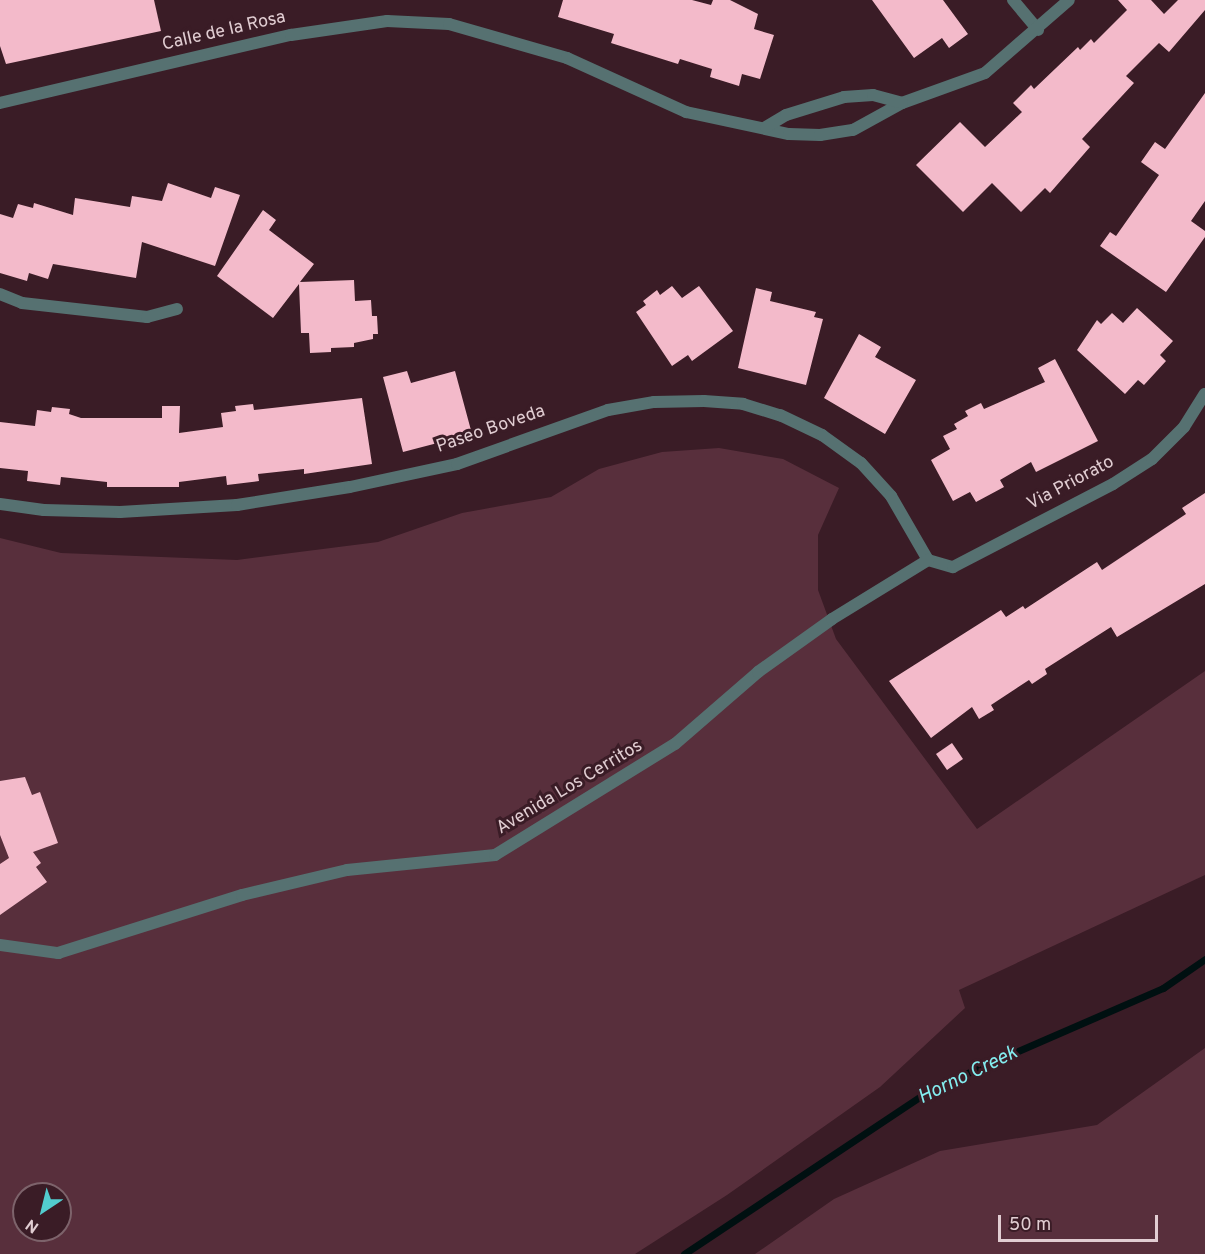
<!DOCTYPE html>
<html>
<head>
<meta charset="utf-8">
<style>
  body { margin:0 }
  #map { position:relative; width:1205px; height:1254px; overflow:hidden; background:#3a1c26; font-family:Overpass,sans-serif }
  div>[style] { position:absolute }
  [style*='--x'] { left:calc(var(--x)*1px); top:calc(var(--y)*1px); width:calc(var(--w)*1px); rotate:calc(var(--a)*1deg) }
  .green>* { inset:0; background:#582f3c }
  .stream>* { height:7px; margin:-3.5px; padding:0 3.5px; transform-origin:3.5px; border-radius:3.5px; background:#001011 }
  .building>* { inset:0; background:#f3baca }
  .minor>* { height:12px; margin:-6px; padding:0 6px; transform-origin:6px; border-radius:6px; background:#567171 }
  span { translate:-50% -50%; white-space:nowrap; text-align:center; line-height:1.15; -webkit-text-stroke:6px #3a1c26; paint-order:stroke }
  .street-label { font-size:18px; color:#e1cdd2 }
  .water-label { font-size:20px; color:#84eef0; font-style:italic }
  .north { position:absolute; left:12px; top:1182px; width:60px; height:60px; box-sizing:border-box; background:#3a1c26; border:2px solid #7d636b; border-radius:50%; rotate:215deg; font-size:16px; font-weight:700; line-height:24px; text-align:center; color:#e1cdd2 }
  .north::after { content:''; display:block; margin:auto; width:21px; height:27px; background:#52cdcf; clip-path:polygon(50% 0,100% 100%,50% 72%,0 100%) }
  .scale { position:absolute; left:998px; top:1215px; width:160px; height:27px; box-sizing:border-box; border:3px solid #e1cdd2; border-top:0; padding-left:8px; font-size:18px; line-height:21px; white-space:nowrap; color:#e1cdd2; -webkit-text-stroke:4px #3a1c26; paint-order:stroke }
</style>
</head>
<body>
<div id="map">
  <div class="green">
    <div style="clip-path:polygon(evenodd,719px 448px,783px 459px,839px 488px,818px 535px,818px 590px,836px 639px,977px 829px,1205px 671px,1205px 875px,959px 990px,965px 1008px,880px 1087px,727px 1195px,635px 1254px,0 1254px,0 538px,61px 553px,237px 560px,378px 542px,462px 513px,551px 497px,599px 469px,662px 452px,719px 448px,24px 1194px,60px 1194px,60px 1230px,24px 1230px,24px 1194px)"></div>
    <div style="clip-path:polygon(1205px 1048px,1205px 1254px,755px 1254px,834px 1199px,940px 1151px,1097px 1125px)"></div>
  </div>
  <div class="stream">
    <div style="--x:684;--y:1254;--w:299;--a:-33.7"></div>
    <div style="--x:933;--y:1088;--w:251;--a:-23.5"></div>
    <div style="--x:1163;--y:988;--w:51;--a:-34.6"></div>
  </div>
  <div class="building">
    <div style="clip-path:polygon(0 0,154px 0,161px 31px,6px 64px,0 46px)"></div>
    <div style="clip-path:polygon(563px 0,692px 0,711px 5px,713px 0,730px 0,758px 14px,754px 29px,774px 35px,760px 79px,742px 74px,739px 86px,710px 77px,712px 69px,680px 59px,678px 64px,611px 43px,614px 34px,558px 17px)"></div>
    <div style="clip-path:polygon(872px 0,943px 0,968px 34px,949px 48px,942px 38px,914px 58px)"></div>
    <div style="clip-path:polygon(1118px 0,1151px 0,1164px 14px,1178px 0,1205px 0,1205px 10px,1169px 52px,1159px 43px,1126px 76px,1134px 83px,1082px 139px,1090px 147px,1050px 193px,1045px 188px,1021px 212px,992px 183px,963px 212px,916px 165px,960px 122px,985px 147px,1022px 112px,1013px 103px,1031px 85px,1034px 89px,1078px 47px,1080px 50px,1091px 39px,1094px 43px,1127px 10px)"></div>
    <div style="clip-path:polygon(1205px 93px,1205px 201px,1191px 221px,1205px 231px,1205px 237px,1166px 292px,1100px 246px,1110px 232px,1116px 236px,1159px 175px,1141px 162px,1155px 142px,1165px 149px)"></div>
    <div style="clip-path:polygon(168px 183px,211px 198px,215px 187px,240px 195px,215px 266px,142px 242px,136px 278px,53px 264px,48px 279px,29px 273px,27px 281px,0 273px,0 214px,13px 218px,18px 204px,33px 208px,34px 203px,73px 215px,75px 198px,130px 207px,132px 196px,162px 201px)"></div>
    <div style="clip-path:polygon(263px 210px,276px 220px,269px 230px,314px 264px,300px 282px,354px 280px,355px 301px,371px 300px,372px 316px,377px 316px,378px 334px,373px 334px,373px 339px,354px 343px,354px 347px,331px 348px,331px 352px,310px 353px,309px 333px,301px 333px,299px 284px,273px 318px,217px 276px)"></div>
    <div style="clip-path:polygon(672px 286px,682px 298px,699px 286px,733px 331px,692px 361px,688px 355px,672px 366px,636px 312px,646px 305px,643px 301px,657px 290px,660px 295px)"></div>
    <div style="clip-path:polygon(756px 288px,772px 292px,770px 301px,816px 312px,814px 317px,823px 319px,806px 385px,738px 368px)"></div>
    <div style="clip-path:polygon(1137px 308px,1173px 341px,1160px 355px,1166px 361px,1144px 385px,1138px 380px,1125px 394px,1077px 350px,1097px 320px,1101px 324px,1112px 313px,1123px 323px)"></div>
    <div style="clip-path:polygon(859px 334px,881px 347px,875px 357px,916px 380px,885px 434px,824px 398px)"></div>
    <div style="clip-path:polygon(1055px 359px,1098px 441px,1036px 472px,1031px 462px,1000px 480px,1004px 487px,976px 502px,970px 492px,953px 501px,931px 460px,950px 449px,943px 436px,957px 429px,954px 424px,968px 416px,965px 411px,981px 403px,984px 409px,1045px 382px,1038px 368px)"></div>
    <div style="clip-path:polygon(407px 371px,411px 383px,455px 371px,472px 434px,403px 452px,383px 377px)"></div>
    <div style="clip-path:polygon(362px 398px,372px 464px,304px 474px,304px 469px,258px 474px,259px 481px,227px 485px,226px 476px,179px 482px,179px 487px,107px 487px,107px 482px,61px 477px,60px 485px,27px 481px,28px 471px,0 468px,0 422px,35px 426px,37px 410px,51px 412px,52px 407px,70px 409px,69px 414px,81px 418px,162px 418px,162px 406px,180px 406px,179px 433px,223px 427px,221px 413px,236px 411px,235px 406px,253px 404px,254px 410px)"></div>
    <div style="clip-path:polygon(1205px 493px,1205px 584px,1117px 637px,1111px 627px,1045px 669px,1047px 674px,1032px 684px,1029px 680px,991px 705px,994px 710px,979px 719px,972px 707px,931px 738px,889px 681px,1001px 610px,1006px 617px,1023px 606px,1025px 609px,1097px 562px,1102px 570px,1186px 514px,1182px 508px)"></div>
    <div style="clip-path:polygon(952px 743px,963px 759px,947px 770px,936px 754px)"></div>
    <div style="clip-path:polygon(25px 777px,32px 795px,40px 792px,58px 843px,33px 852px,41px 863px,36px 867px,47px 882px,0 915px,0 864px,9px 858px,0 835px,0 781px)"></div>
  </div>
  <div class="minor">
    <div style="--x:1013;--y:0;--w:39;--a:50"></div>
    <div style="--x:0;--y:103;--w:299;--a:-13.2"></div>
    <div style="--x:291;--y:35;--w:97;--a:-8.3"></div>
    <div style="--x:387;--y:21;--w:62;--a:2.8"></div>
    <div style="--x:449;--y:24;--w:123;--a:16.1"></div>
    <div style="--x:567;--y:58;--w:131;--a:24.4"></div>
    <div style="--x:686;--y:112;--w:105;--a:12.1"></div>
    <div style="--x:789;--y:134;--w:31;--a:2"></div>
    <div style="--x:820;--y:135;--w:33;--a:-9"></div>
    <div style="--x:853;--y:130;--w:56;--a:-28.9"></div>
    <div style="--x:902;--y:103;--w:88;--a:-19.9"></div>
    <div style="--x:985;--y:73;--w:111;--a:-41"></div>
    <div style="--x:766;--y:127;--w:23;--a:-31"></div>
    <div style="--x:786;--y:115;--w:61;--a:-17.2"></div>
    <div style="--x:844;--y:97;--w:29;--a:-4"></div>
    <div style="--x:873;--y:95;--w:30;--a:15"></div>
    <div style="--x:0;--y:294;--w:24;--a:22"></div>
    <div style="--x:22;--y:303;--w:126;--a:6.4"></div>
    <div style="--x:147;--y:317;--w:31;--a:-15"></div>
    <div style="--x:0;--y:504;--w:44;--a:7.8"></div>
    <div style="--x:44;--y:510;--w:76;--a:1.5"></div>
    <div style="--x:120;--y:512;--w:117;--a:-3.4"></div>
    <div style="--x:237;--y:505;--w:114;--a:-9.1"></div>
    <div style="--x:350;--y:487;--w:109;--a:-12.1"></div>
    <div style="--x:457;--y:464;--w:160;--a:-19.7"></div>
    <div style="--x:608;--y:410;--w:47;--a:-9.9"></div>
    <div style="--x:654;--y:402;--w:50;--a:-1.1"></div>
    <div style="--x:704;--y:401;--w:39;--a:4"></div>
    <div style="--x:743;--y:404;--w:39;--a:17"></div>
    <div style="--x:780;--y:415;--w:47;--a:25.5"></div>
    <div style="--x:822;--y:435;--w:48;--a:35.7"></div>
    <div style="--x:861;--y:463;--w:45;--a:47.7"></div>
    <div style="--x:891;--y:496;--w:74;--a:60"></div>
    <div style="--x:928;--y:560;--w:26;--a:16"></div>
    <div style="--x:953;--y:567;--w:180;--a:-27.4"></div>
    <div style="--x:1113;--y:484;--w:46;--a:-32.7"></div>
    <div style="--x:1152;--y:459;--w:45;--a:-45"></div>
    <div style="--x:1184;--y:427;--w:39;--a:-58"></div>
    <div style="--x:0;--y:945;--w:59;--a:7.9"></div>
    <div style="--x:58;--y:953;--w:193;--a:-17.5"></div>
    <div style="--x:242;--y:895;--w:108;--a:-13.4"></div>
    <div style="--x:347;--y:870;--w:149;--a:-5.8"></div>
    <div style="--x:495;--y:855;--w:211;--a:-31.7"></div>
    <div style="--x:675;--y:744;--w:110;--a:-40.9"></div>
    <div style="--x:758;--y:672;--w:91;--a:-35.6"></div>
    <div style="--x:832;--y:619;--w:113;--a:-31.6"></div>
  </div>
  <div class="street-label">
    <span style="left:224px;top:32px;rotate:-13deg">Calle de la Rosa</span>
    <span style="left:491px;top:430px;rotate:-19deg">Paseo Boveda</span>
    <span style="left:1071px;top:484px;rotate:-28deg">Via Priorato</span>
    <span style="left:570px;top:788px;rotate:-31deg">Avenida Los Cerritos</span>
  </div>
  <div class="water-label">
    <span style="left:968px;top:1076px;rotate:-26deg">Horno Creek</span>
  </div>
  <div class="north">N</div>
  <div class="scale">50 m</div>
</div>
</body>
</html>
